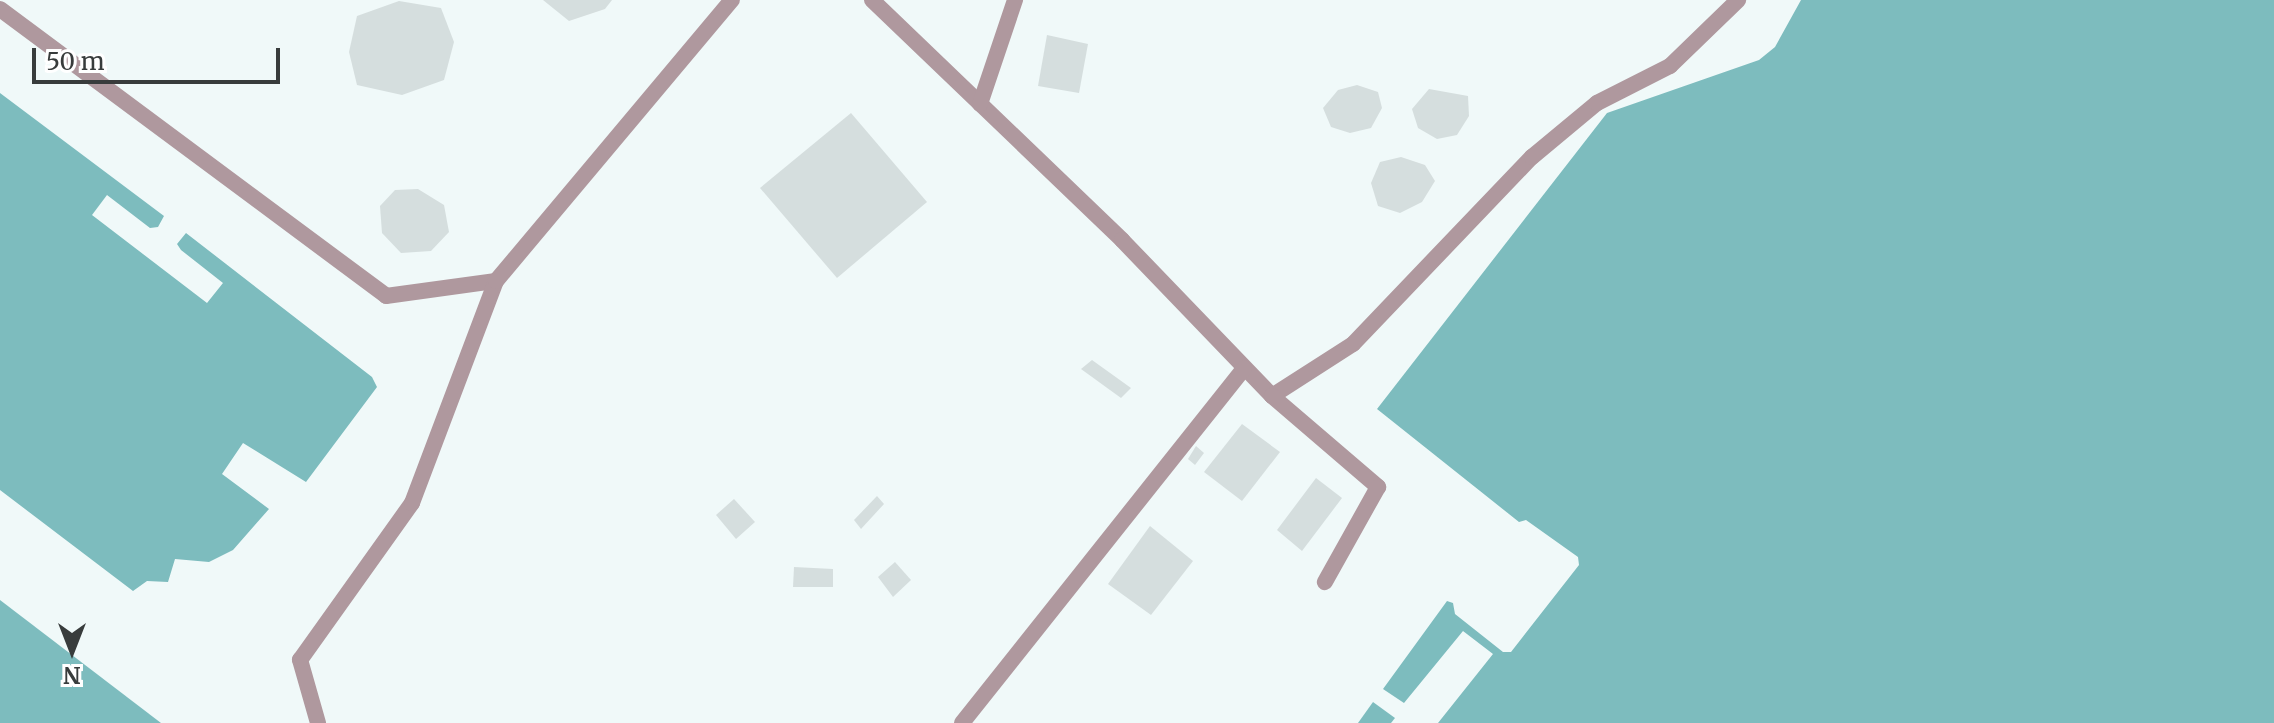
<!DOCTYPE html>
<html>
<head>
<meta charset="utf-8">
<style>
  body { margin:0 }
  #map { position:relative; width:2274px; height:723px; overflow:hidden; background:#f0f9f9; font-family:Merriweather,serif }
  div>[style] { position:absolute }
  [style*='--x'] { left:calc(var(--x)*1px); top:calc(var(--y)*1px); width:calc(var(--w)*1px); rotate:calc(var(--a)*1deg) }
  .water>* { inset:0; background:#7dbcbe }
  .building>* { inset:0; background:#d5dede }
  .lane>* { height:16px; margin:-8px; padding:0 8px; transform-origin:8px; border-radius:8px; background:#af989e }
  span { translate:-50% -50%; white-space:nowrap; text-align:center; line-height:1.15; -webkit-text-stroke:6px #fff; paint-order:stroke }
  .north { position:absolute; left:32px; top:611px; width:80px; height:80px; -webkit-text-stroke:6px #fff; paint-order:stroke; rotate:180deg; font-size:22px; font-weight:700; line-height:32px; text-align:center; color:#383c3c }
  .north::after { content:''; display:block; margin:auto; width:28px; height:36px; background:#383c3c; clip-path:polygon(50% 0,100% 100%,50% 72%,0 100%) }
  .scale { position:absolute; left:32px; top:48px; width:248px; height:36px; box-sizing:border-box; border:4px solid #383c3c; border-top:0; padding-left:10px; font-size:24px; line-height:28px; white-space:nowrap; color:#383c3c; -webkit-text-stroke:6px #fff; paint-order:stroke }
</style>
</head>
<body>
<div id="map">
  <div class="water">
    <div style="clip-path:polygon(1801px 0,2274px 0,2274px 723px,1438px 723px,1493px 654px,1463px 631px,1404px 703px,1383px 689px,1447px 601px,1453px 603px,1455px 614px,1503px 652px,1511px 652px,1579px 565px,1578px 557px,1526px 520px,1519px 522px,1377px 409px,1607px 113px,1759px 60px,1775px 47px)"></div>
    <div style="clip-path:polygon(0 93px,164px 216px,158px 227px,150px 228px,107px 195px,92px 215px,207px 303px,223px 283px,181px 250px,177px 244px,186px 233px,372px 377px,377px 387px,306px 482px,243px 443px,222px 474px,269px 509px,233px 550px,209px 562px,175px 559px,168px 582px,147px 581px,133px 591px,0 490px)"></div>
    <div style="clip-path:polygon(0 600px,161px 723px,0 723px)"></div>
    <div style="clip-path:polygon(1373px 702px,1395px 718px,1391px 723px,1358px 723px)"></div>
  </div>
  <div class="building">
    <div style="clip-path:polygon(543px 0,612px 0,605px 9px,569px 21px)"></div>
    <div style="clip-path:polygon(399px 1px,441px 8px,454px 42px,444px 80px,402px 95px,357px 85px,349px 52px,357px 16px)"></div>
    <div style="clip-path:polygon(1047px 35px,1088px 44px,1079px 93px,1038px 86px)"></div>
    <div style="clip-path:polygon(1357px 85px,1378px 92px,1382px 108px,1371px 128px,1350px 133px,1331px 127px,1323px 108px,1338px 90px)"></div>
    <div style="clip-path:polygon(1429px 89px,1468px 96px,1469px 116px,1457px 135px,1437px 139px,1418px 128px,1412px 109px)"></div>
    <div style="clip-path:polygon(851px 113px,927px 202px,837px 278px,760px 188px)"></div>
    <div style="clip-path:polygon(1401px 157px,1425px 165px,1435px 181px,1422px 202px,1400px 213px,1378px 206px,1371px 183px,1380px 162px)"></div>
    <div style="clip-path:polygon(418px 189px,444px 205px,449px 232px,431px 251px,401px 253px,382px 233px,380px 206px,395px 190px)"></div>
    <div style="clip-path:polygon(1092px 360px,1131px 388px,1121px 398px,1081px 369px)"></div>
    <div style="clip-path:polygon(1242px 424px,1280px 452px,1242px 501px,1204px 472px)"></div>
    <div style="clip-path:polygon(1196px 446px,1204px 453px,1195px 465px,1188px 459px)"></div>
    <div style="clip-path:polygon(1316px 478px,1342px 498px,1302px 551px,1277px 530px)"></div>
    <div style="clip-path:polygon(877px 496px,884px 504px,861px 529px,854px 520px)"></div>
    <div style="clip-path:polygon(734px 499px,755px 522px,736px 539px,716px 515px)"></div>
    <div style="clip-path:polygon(1150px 526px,1193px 561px,1151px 615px,1108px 584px)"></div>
    <div style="clip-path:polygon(895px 562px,911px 580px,893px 597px,878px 577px)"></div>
    <div style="clip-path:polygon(794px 567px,833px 569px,833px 587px,793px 587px)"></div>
  </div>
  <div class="lane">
    <div style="--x:872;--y:0;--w:347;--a:43.8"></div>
    <div style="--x:1122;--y:240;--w:216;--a:46.1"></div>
    <div style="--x:1272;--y:396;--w:96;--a:-32.7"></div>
    <div style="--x:1353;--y:344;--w:259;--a:-46.3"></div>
    <div style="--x:1532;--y:157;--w:85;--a:-39.7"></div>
    <div style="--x:1597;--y:103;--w:82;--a:-26.9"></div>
    <div style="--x:1670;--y:66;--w:95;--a:-44.1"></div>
    <div style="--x:0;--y:9;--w:481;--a:36.6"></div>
    <div style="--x:386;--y:296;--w:111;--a:-7.8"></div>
    <div style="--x:980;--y:104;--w:110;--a:-71.4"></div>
    <div style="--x:1272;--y:396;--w:140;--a:40.6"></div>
    <div style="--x:1378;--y:487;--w:109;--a:119.2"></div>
    <div style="--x:318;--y:723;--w:66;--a:-105.9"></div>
    <div style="--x:300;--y:660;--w:193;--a:-54.5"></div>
    <div style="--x:412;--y:503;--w:237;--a:-69.3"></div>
    <div style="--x:496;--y:281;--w:367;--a:-50"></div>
    <div style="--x:962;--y:723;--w:453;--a:-51.5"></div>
  </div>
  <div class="north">N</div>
  <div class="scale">50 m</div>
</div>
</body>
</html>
